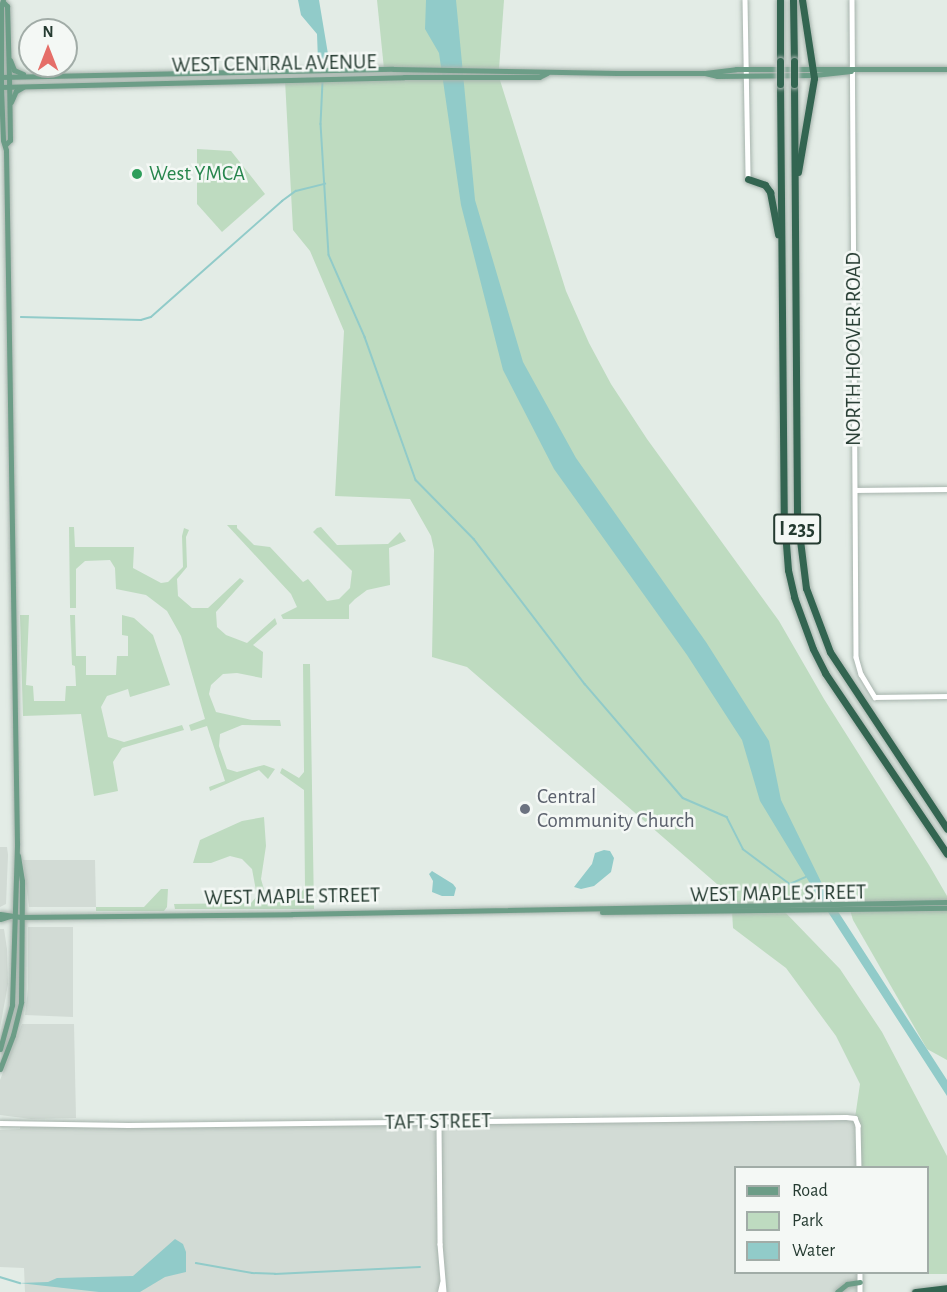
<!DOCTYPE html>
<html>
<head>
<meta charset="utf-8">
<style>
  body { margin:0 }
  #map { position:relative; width:947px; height:1292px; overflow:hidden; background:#e3ece6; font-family:"Alegreya Sans",sans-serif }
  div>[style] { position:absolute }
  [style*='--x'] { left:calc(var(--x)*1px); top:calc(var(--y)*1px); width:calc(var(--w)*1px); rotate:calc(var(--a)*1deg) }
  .built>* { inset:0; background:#d2dbd5 }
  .green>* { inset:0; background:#bedbc0 }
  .water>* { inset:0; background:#91cbc9 }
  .stream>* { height:1.5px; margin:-0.75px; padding:0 0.75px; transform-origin:0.75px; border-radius:0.75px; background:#91cbc9 }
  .roads { filter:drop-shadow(0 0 2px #a6b3ac) drop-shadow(0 0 2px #a6b3ac) }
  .minor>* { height:4.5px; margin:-2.25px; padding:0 2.25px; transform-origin:2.25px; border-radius:2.25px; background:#fff }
  .major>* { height:5px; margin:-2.5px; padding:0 2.5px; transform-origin:2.5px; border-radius:2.5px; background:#6c9d87 }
  .highway>* { height:7px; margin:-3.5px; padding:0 3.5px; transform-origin:3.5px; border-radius:3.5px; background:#336551 }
  .bridges { filter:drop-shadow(0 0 2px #c2c8c5) drop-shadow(0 0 2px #c2c8c5) }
  .highway-bridge>* { height:7px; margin:-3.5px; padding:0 3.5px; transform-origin:3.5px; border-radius:3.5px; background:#336551 }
  .dots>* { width:16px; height:16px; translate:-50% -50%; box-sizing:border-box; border:3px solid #f4f8f5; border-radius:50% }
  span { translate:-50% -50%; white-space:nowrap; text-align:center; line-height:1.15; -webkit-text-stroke:5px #f4f8f5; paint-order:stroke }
  .shield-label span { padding:2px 4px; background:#f4f8f5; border:2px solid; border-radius:4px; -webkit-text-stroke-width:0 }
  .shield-label { font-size:20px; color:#253b31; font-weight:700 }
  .street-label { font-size:21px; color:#253b31 }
  .leisure-label { font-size:21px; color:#27864d }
  .left { translate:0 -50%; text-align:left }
  .worship-label { font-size:21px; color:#5b616d }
  .legend { position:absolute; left:734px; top:1166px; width:195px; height:108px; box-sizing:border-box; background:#f4f8f5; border:2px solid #a1aca7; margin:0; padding:8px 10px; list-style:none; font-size:18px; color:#253b31 }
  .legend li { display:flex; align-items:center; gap:12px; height:30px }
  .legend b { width:30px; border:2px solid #a1aca7 }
  .north { position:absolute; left:18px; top:18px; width:60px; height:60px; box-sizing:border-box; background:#f4f8f5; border:2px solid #a1aca7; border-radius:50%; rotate:0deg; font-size:16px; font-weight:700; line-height:24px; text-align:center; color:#253b31 }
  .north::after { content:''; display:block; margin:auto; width:21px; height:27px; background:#e56e68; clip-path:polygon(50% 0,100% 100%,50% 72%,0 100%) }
</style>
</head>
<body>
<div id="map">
  <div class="built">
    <div style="clip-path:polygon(0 847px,7px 847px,8px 855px,6px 904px,0 907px)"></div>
    <div style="clip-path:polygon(23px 860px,95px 860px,96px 907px,29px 907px)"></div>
    <div style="clip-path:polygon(28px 927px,73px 927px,73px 1017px,25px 1015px,28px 989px)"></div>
    <div style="clip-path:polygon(0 929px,4px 929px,7px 949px,8px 984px,0 1028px)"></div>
    <div style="clip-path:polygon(22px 1024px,74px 1024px,76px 1118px,31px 1119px,0 1115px,0 1080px)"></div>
    <div style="clip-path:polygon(855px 1118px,856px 1167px,736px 1168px,736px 1272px,860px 1273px,860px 1292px,25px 1292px,24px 1268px,0 1267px,0 1130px,20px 1129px,20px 1125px)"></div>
  </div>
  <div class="green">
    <div style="clip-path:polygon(377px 0,504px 0,499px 69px,384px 69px)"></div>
    <div style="clip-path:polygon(499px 77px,566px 291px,589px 343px,611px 384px,647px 439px,779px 621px,824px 699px,929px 865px,947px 896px,947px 902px,740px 904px,467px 667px,432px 657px,434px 550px,431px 536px,410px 499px,335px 496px,344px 331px,310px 251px,293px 230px,285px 80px)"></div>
    <div style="clip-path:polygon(197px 149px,231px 151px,265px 194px,222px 232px,197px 204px)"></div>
    <div style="clip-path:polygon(227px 525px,237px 525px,237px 528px,254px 545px,270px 547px,303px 582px,308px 579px,327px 601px,339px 599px,350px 588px,352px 571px,313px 532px,317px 528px,321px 527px,337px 545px,388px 544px,400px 532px,406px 541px,389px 548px,390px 585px,367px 590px,355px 599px,349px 605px,349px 619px,283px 619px,281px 615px,297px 607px,291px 594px)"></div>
    <div style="clip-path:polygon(69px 527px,74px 527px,75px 547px,134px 547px,133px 568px,161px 583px,168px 582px,183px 567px,182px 536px,184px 528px,189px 530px,186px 537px,187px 567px,177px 579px,178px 596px,192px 608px,208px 608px,240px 578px,244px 581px,216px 612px,217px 627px,226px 635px,247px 643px,275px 618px,277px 624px,253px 645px,263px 652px,262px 678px,237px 673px,223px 674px,211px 685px,209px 694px,216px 712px,252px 720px,280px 720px,281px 726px,242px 725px,220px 734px,219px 746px,227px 769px,237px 772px,264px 765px,275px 769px,268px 779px,259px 770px,210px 791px,209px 787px,225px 781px,207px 726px,191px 731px,189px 725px,205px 719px,181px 636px,167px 611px,146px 595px,116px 589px,115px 568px,110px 560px,85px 561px,76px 569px,76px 608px,70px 608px)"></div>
    <div style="clip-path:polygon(20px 615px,29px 615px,26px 685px,33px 686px,34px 701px,65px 701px,66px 686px,76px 686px,75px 666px,72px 665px,70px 615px,75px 615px,76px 656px,86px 656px,86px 675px,116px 675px,117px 656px,128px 656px,128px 636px,122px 635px,122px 615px,134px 618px,153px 635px,170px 685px,130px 697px,128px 689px,107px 696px,101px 707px,108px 737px,124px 742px,182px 725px,184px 730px,122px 748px,113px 762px,118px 791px,94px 796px,81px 714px,23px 716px)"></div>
    <div style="clip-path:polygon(303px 664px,310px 664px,314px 909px,175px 909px,174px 904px,251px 903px,257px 896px,252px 869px,242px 859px,230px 856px,211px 863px,193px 863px,200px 840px,242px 821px,264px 817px,266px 846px,261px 879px,265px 893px,275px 900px,286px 901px,297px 898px,305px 887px,304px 790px,280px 773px,282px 768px,299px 778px,304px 772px)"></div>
    <div style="clip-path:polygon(161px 889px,168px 889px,167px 907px,164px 911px,96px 911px,96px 907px,144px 907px)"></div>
    <div style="clip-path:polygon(947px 906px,947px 1060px,927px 1049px,853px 920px,850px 910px)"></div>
    <div style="clip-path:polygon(783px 910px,840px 969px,882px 1032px,947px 1156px,947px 1274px,920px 1274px,928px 1272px,928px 1168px,858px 1167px,855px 1118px,860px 1084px,836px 1036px,786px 968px,733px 928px,732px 911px)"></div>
  </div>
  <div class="water">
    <div style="clip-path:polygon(298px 0,319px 0,329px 60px,318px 61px,317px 34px,301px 15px)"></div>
    <div style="clip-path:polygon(426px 0,456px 0,475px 200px,523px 362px,576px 458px,706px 642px,769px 741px,781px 800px,828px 896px,947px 1080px,947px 1096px,817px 895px,760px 801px,742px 740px,687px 655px,554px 469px,503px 370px,461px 205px,439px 53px,425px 29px)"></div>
    <div style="clip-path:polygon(604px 850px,610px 851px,614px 858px,611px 872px,594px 886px,581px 889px,574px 887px,592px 864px,595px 853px)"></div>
    <div style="clip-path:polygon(432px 871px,453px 884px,456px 888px,454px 896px,442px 896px,432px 892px,433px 881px,429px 874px)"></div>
    <div style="clip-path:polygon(175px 1239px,183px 1244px,186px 1252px,186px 1272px,165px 1277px,140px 1292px,99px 1292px,19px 1283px,48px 1282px,57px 1278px,133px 1276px)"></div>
  </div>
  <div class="stream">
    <div style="--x:324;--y:69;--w:9;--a:-84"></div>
    <div style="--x:323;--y:82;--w:42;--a:92.7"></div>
    <div style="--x:321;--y:124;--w:131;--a:86.5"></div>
    <div style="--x:329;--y:255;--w:90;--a:66.3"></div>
    <div style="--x:365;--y:337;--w:152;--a:70.4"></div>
    <div style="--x:416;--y:480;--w:83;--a:45.5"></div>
    <div style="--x:474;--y:539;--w:183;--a:52.6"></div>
    <div style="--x:585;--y:684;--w:150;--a:49.3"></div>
    <div style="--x:683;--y:798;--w:48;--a:23.4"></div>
    <div style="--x:727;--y:817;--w:36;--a:63"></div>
    <div style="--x:743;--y:849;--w:59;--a:36.7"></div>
    <div style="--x:790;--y:884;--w:17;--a:-24"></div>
    <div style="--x:21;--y:317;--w:120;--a:1.4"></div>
    <div style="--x:141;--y:320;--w:10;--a:-17"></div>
    <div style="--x:151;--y:317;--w:175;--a:-41.5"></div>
    <div style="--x:282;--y:201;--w:17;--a:-36"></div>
    <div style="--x:296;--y:191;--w:30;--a:-14"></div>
    <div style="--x:196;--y:1263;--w:57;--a:10.1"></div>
    <div style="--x:252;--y:1273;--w:23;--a:2"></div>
    <div style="--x:275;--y:1274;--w:145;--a:-2.8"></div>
    <div style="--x:0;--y:1277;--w:21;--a:17"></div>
  </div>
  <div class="roads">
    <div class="minor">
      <div style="--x:745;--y:0;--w:179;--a:89"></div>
      <div style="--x:852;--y:0;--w:657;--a:89.65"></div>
      <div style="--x:856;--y:657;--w:18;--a:74"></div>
      <div style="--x:861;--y:674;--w:27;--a:59"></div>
      <div style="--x:875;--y:697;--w:72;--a:-0.8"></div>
      <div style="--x:855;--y:490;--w:92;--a:-0.6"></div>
      <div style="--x:439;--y:1122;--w:122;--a:89.5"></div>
      <div style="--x:440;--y:1244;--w:48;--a:85.2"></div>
      <div style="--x:0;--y:1123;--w:128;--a:0.9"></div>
      <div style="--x:128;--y:1125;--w:718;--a:-0.64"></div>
      <div style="--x:846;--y:1117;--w:9;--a:6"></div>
      <div style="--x:855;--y:1118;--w:8;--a:67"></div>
      <div style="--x:858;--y:1125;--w:43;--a:88.7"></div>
      <div style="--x:860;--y:1272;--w:20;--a:90"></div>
      <div style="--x:440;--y:1292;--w:9;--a:-77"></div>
    </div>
    <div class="major">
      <div style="--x:3;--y:2;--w:6;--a:45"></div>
      <div style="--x:7;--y:6;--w:70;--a:88.4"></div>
      <div style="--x:9;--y:76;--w:64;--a:89.1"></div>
      <div style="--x:10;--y:140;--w:6;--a:135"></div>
      <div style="--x:10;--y:60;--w:11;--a:68"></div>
      <div style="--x:14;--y:70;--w:10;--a:24"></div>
      <div style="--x:705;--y:73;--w:12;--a:14"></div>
      <div style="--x:717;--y:76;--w:97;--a:-0.6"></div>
      <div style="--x:814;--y:75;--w:37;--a:-6"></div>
      <div style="--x:0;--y:77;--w:393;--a:-1.2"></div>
      <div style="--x:393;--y:69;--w:224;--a:1"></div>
      <div style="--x:617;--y:73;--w:88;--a:0"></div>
      <div style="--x:705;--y:73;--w:31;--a:-7"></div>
      <div style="--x:736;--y:69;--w:211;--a:0"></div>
      <div style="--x:0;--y:87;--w:404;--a:-1.4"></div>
      <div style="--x:404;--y:77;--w:135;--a:0"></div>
      <div style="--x:539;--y:77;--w:9;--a:-27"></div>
      <div style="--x:11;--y:102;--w:12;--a:-66"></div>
      <div style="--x:16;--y:91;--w:8;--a:-30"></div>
      <div style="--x:602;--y:912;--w:345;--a:-0.7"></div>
      <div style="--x:0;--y:914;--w:21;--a:8"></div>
      <div style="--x:21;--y:917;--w:271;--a:-0.6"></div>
      <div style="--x:292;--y:914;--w:655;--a:-1.05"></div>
      <div style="--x:0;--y:919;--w:10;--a:-17"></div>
      <div style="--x:0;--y:1049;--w:46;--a:-74.7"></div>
      <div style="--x:12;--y:1005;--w:162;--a:-88.2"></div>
      <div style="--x:17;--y:843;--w:693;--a:-90.91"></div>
      <div style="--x:6;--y:150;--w:10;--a:-107"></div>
      <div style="--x:3;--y:140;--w:53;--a:-92.2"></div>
      <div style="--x:1;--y:87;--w:81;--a:-90"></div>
      <div style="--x:1;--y:6;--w:6;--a:-72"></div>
      <div style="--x:0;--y:1069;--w:36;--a:-69"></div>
      <div style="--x:13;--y:1035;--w:34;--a:-76"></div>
      <div style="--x:21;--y:1002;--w:121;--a:-89.5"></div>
      <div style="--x:22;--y:881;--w:26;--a:-99"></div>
      <div style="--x:837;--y:1292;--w:13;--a:-39"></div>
      <div style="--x:847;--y:1284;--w:13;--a:-9"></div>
    </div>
    <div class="highway">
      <div style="--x:780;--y:0;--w:61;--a:90"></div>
      <div style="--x:793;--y:0;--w:61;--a:89.1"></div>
      <div style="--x:780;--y:84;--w:434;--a:89.5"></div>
      <div style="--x:784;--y:518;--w:52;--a:85.6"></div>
      <div style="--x:788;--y:570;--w:28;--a:77"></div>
      <div style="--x:794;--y:597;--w:55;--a:69.9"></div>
      <div style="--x:813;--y:649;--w:27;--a:63"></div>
      <div style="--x:825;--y:673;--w:218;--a:56"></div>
      <div style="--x:794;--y:84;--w:432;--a:89.6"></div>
      <div style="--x:797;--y:516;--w:73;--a:82.9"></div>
      <div style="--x:806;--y:588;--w:68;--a:69.4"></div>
      <div style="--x:830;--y:652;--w:212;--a:56.5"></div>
      <div style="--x:798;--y:172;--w:95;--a:-80.3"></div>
      <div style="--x:814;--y:78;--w:79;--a:-98.7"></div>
      <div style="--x:748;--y:179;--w:18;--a:19"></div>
      <div style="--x:765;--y:185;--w:9;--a:54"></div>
      <div style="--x:770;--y:192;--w:43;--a:79.2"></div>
      <div style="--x:915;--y:1292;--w:32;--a:-7"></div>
    </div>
  </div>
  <div class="bridges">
    <div class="highway-bridge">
      <div style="--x:780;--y:61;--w:23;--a:90"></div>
      <div style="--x:794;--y:61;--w:23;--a:90"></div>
    </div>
  </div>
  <div class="dots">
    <div style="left:137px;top:174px;background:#2e9e5b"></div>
    <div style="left:525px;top:809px;background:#6b7280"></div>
  </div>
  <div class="shield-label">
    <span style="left:797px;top:529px">I 235</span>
  </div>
  <div class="street-label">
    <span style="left:274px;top:64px;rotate:-1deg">WEST CENTRAL AVENUE</span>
    <span style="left:854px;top:349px;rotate:-90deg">NORTH HOOVER ROAD</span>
    <span style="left:778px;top:894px;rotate:-1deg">WEST MAPLE STREET</span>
    <span style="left:292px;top:897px;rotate:-1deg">WEST MAPLE STREET</span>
    <span style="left:438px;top:1122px;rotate:-1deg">TAFT STREET</span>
  </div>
  <div class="leisure-label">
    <span class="left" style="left:149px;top:174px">West YMCA</span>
  </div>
  <div class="worship-label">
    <span class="left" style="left:537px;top:809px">Central<br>Community Church</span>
  </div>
  <ul class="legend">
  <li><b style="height:8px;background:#6c9d87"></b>Road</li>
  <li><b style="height:16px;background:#bedbc0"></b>Park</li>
  <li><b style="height:16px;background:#91cbc9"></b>Water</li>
  </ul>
  <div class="north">N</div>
</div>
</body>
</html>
